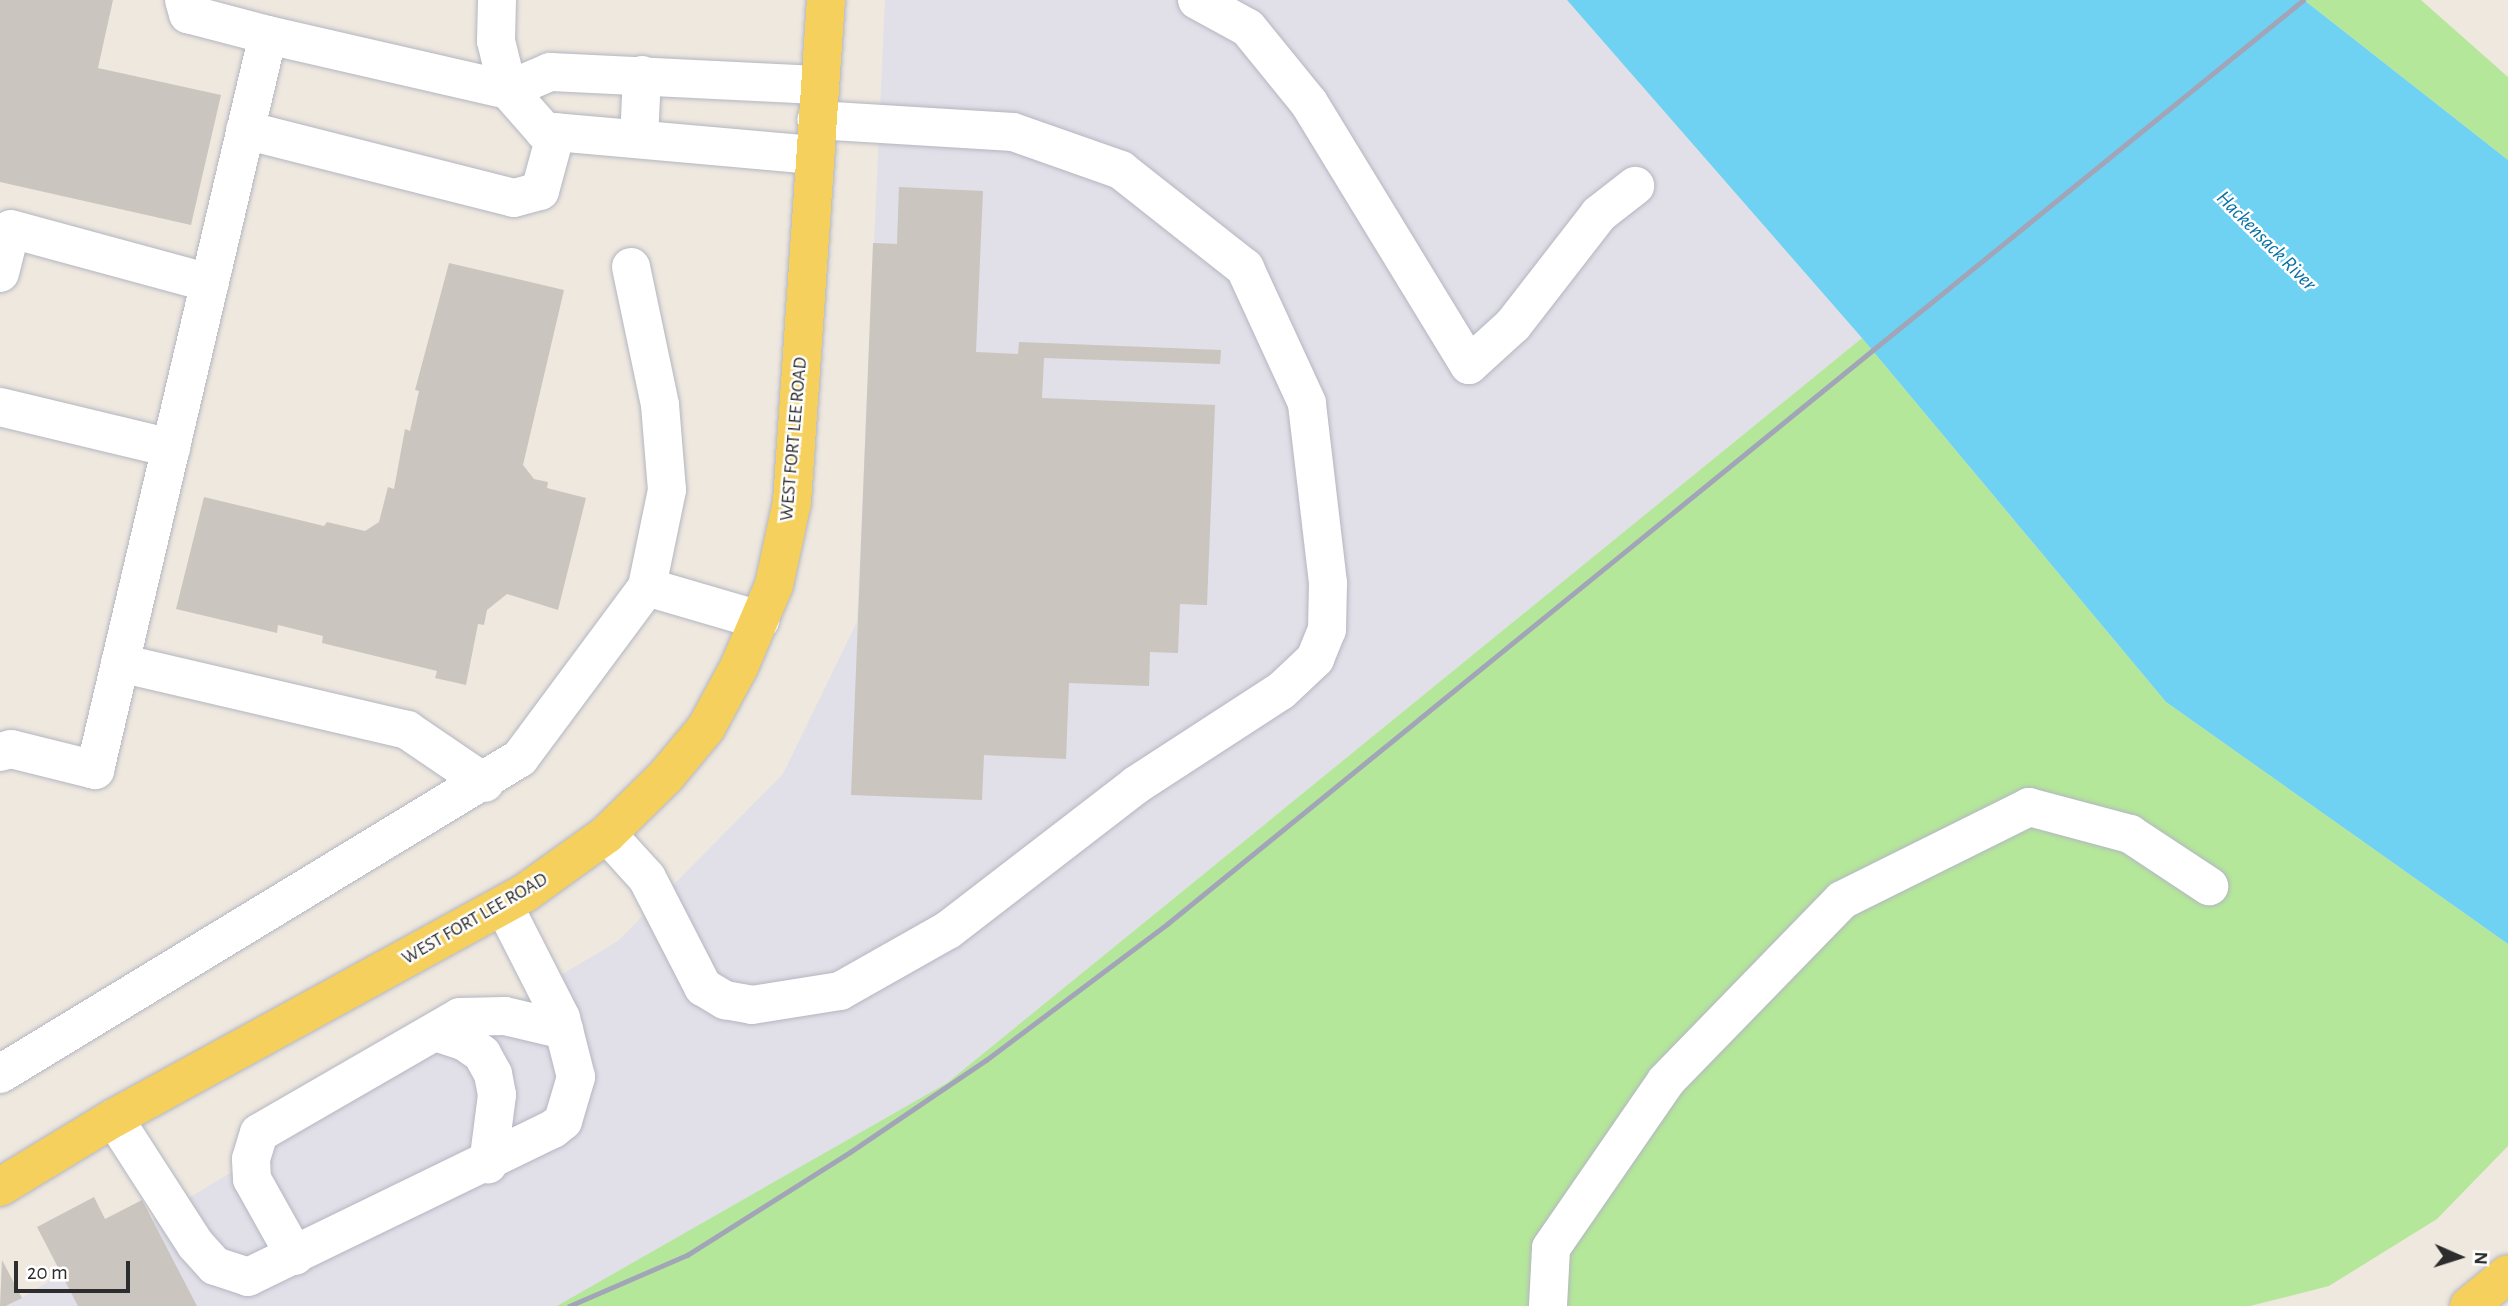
<!DOCTYPE html>
<html>
<head>
<meta charset="utf-8">
<style>
  body { margin:0 }
  #map { position:relative; width:2508px; height:1306px; overflow:hidden; background:#efe8df; font-family:"Alegreya Sans",sans-serif }
  div>[style] { position:absolute }
  [style*='--x'] { left:calc(var(--x)*1px); top:calc(var(--y)*1px); width:calc(var(--w)*1px); rotate:calc(var(--a)*1deg) }
  .industrial>* { inset:0; background:#e1dfe7 }
  .green>* { inset:0; background:#b5e79a }
  .water>* { inset:0; background:#6fd2f3 }
  .building>* { inset:0; background:#cac5be }
  .roads { filter:drop-shadow(0 0 2px #b3b6c1) drop-shadow(0 0 2px #b3b6c1) }
  .minor>* { height:38px; margin:-19px; padding:0 19px; transform-origin:19px; border-radius:19px; background:#fff }
  .major>* { height:38px; margin:-19px; padding:0 19px; transform-origin:19px; border-radius:19px; background:#f6d05d }
  .rail>* { height:5px; margin:-2.5px; padding:0 2.5px; transform-origin:2.5px; border-radius:2.5px; background:#a1a5b7 }
  span { translate:-50% -50%; white-space:nowrap; text-align:center; line-height:1.15; -webkit-text-stroke:5px #fff; paint-order:stroke }
  .street-label { font-size:19px; color:#2d2d2d }
  .water-label { font-size:21px; color:#0971a5; font-style:italic }
  .north { position:absolute; left:2424px; top:1222px; width:70px; height:70px; -webkit-text-stroke:5px #fff; paint-order:stroke; rotate:93deg; font-size:19px; font-weight:700; line-height:28px; text-align:center; color:#2d2d2d }
  .north::after { content:''; display:block; margin:auto; width:24px; height:32px; background:#2d2d2d; clip-path:polygon(50% 0,100% 100%,50% 72%,0 100%) }
  .scale { position:absolute; left:14px; top:1261px; width:116px; height:32px; box-sizing:border-box; border:4px solid #2d2d2d; border-top:0; padding-left:9px; font-size:21px; line-height:24px; white-space:nowrap; color:#2d2d2d; -webkit-text-stroke:5px #fff; paint-order:stroke }
</style>
</head>
<body>
<div id="map">
  <div class="industrial">
    <div style="clip-path:polygon(885px 0,1567px 0,1862px 338px,947px 1083px,577px 1296px,557px 1306px,8px 1306px,618px 941px,783px 774px,857px 622px)"></div>
  </div>
  <div class="green">
    <div style="clip-path:polygon(2304px 0,2421px 0,2508px 77px,2508px 160px)"></div>
    <div style="clip-path:polygon(1862px 338px,2166px 702px,2508px 944px,2508px 1146px,2437px 1219px,2329px 1286px,2250px 1306px,557px 1306px,947px 1083px)"></div>
  </div>
  <div class="water">
    <div style="clip-path:polygon(1567px 0,2304px 0,2508px 160px,2508px 944px,2166px 702px,1862px 338px)"></div>
  </div>
  <div class="building">
    <div style="clip-path:polygon(0 0,113px 0,98px 68px,221px 95px,191px 225px,0 182px)"></div>
    <div style="clip-path:polygon(899px 187px,983px 191px,976px 352px,1018px 354px,1019px 342px,1221px 350px,1220px 364px,1044px 358px,1042px 398px,1215px 405px,1207px 605px,1180px 604px,1178px 653px,1150px 652px,1149px 686px,1069px 683px,1066px 759px,984px 755px,982px 800px,851px 795px,873px 243px,897px 244px)"></div>
    <div style="clip-path:polygon(449px 263px,564px 290px,523px 465px,534px 479px,548px 482px,547px 488px,586px 498px,558px 610px,507px 594px,487px 610px,484px 625px,478px 624px,466px 685px,435px 678px,437px 671px,322px 643px,323px 636px,278px 625px,277px 633px,176px 609px,204px 497px,324px 526px,327px 522px,365px 531px,379px 522px,388px 487px,394px 489px,405px 429px,410px 431px,419px 391px,415px 390px)"></div>
    <div style="clip-path:polygon(94px 1197px,105px 1219px,142px 1200px,197px 1306px,78px 1306px,37px 1227px)"></div>
    <div style="clip-path:polygon(2px 1260px,22px 1298px,6px 1306px,0 1306px)"></div>
  </div>
  <div class="roads">
    <div class="minor">
      <div style="--x:184;--y:0;--w:15;--a:74"></div>
      <div style="--x:188;--y:14;--w:83;--a:14.7"></div>
      <div style="--x:497;--y:0;--w:41;--a:91.4"></div>
      <div style="--x:496;--y:41;--w:50;--a:76.2"></div>
      <div style="--x:508;--y:90;--w:55;--a:48.7"></div>
      <div style="--x:544;--y:131;--w:271;--a:5.1"></div>
      <div style="--x:1197;--y:0;--w:58;--a:28.8"></div>
      <div style="--x:1248;--y:28;--w:97;--a:50.9"></div>
      <div style="--x:1309;--y:103;--w:307;--a:58.6"></div>
      <div style="--x:1469;--y:365;--w:59;--a:-42.3"></div>
      <div style="--x:1513;--y:325;--w:140;--a:-52.2"></div>
      <div style="--x:1599;--y:214;--w:46;--a:-37.9"></div>
      <div style="--x:245;--y:130;--w:277;--a:14.2"></div>
      <div style="--x:514;--y:198;--w:27;--a:-15"></div>
      <div style="--x:540;--y:191;--w:61;--a:-74.8"></div>
      <div style="--x:639;--y:139;--w:64;--a:-87.3"></div>
      <div style="--x:631;--y:267;--w:141;--a:78.1"></div>
      <div style="--x:660;--y:405;--w:85;--a:85.3"></div>
      <div style="--x:667;--y:490;--w:99;--a:101.7"></div>
      <div style="--x:0;--y:273;--w:45;--a:-76"></div>
      <div style="--x:11;--y:229;--w:206;--a:15.2"></div>
      <div style="--x:0;--y:407;--w:176;--a:13.5"></div>
      <div style="--x:120;--y:663;--w:295;--a:13.1"></div>
      <div style="--x:407;--y:730;--w:94;--a:34.2"></div>
      <div style="--x:0;--y:752;--w:11;--a:-15"></div>
      <div style="--x:11;--y:749;--w:87;--a:14"></div>
      <div style="--x:95;--y:770;--w:755;--a:-76.76"></div>
      <div style="--x:268;--y:35;--w:246;--a:12.9"></div>
      <div style="--x:508;--y:90;--w:46;--a:-23.2"></div>
      <div style="--x:550;--y:72;--w:269;--a:2.8"></div>
      <div style="--x:607;--y:834;--w:59;--a:47.7"></div>
      <div style="--x:647;--y:878;--w:123;--a:62.8"></div>
      <div style="--x:703;--y:987;--w:26;--a:31"></div>
      <div style="--x:725;--y:1000;--w:27;--a:10"></div>
      <div style="--x:752;--y:1005;--w:89;--a:-9"></div>
      <div style="--x:840;--y:991;--w:124;--a:-29.5"></div>
      <div style="--x:948;--y:930;--w:237;--a:-37.6"></div>
      <div style="--x:1136;--y:785;--w:173;--a:-33"></div>
      <div style="--x:1281;--y:691;--w:47;--a:-43.3"></div>
      <div style="--x:1315;--y:659;--w:31;--a:-68"></div>
      <div style="--x:1327;--y:630;--w:47;--a:-88.8"></div>
      <div style="--x:1328;--y:583;--w:181;--a:-96.7"></div>
      <div style="--x:1307;--y:403;--w:149;--a:-114.7"></div>
      <div style="--x:1245;--y:268;--w:158;--a:-141.7"></div>
      <div style="--x:1121;--y:170;--w:114;--a:-160.6"></div>
      <div style="--x:1013;--y:132;--w:197;--a:-176.5"></div>
      <div style="--x:435;--y:1032;--w:32;--a:18"></div>
      <div style="--x:465;--y:1042;--w:21;--a:35"></div>
      <div style="--x:482;--y:1054;--w:23;--a:61"></div>
      <div style="--x:493;--y:1074;--w:21;--a:79"></div>
      <div style="--x:497;--y:1095;--w:70;--a:97.4"></div>
      <div style="--x:0;--y:1074;--w:608;--a:-31.29"></div>
      <div style="--x:520;--y:758;--w:213;--a:-53.4"></div>
      <div style="--x:647;--y:587;--w:118;--a:16.3"></div>
      <div style="--x:114;--y:1118;--w:151;--a:57.2"></div>
      <div style="--x:196;--y:1245;--w:28;--a:48"></div>
      <div style="--x:215;--y:1266;--w:35;--a:18"></div>
      <div style="--x:248;--y:1277;--w:339;--a:-25.9"></div>
      <div style="--x:553;--y:1129;--w:13;--a:-39"></div>
      <div style="--x:563;--y:1121;--w:46;--a:-73.5"></div>
      <div style="--x:576;--y:1077;--w:61;--a:-104.3"></div>
      <div style="--x:561;--y:1018;--w:126;--a:-117"></div>
      <div style="--x:295;--y:1256;--w:88;--a:-119.2"></div>
      <div style="--x:252;--y:1179;--w:20;--a:-93"></div>
      <div style="--x:251;--y:1159;--w:27;--a:-73"></div>
      <div style="--x:259;--y:1133;--w:232;--a:-30"></div>
      <div style="--x:460;--y:1017;--w:45;--a:-1.3"></div>
      <div style="--x:505;--y:1016;--w:61;--a:13.3"></div>
      <div style="--x:1548;--y:1306;--w:58;--a:-87"></div>
      <div style="--x:1551;--y:1248;--w:203;--a:-55.4"></div>
      <div style="--x:1666;--y:1081;--w:252;--a:-45.8"></div>
      <div style="--x:1842;--y:900;--w:209;--a:-26.4"></div>
      <div style="--x:2029;--y:807;--w:105;--a:15"></div>
      <div style="--x:2130;--y:834;--w:95;--a:33.4"></div>
    </div>
    <div class="major">
      <div style="--x:0;--y:1187;--w:133;--a:-31.2"></div>
      <div style="--x:114;--y:1118;--w:469;--a:-28.7"></div>
      <div style="--x:525;--y:893;--w:101;--a:-35.7"></div>
      <div style="--x:607;--y:834;--w:83;--a:-44.5"></div>
      <div style="--x:666;--y:776;--w:62;--a:-50.2"></div>
      <div style="--x:706;--y:728;--w:69;--a:-61.6"></div>
      <div style="--x:739;--y:667;--w:89;--a:-66.9"></div>
      <div style="--x:774;--y:585;--w:85;--a:-77.8"></div>
      <div style="--x:792;--y:502;--w:503;--a:-86.13"></div>
      <div style="--x:2469;--y:1306;--w:50;--a:-39.4"></div>
    </div>
  </div>
  <div class="rail">
    <div style="--x:569;--y:1306;--w:129;--a:-23.4"></div>
    <div style="--x:687;--y:1255;--w:193;--a:-32.3"></div>
    <div style="--x:850;--y:1152;--w:164;--a:-34.1"></div>
    <div style="--x:986;--y:1060;--w:226;--a:-36.9"></div>
    <div style="--x:1167;--y:924;--w:1464;--a:-39.12"></div>
  </div>
  <div class="street-label">
    <span style="left:794px;top:439px;rotate:-85deg">WEST FORT LEE ROAD</span>
    <span style="left:475px;top:919px;rotate:-30deg">WEST FORT LEE ROAD</span>
  </div>
  <div class="water-label">
    <span style="left:2266px;top:241px;rotate:45deg">Hackensack River</span>
  </div>
  <div class="north">N</div>
  <div class="scale">20 m</div>
</div>
</body>
</html>
